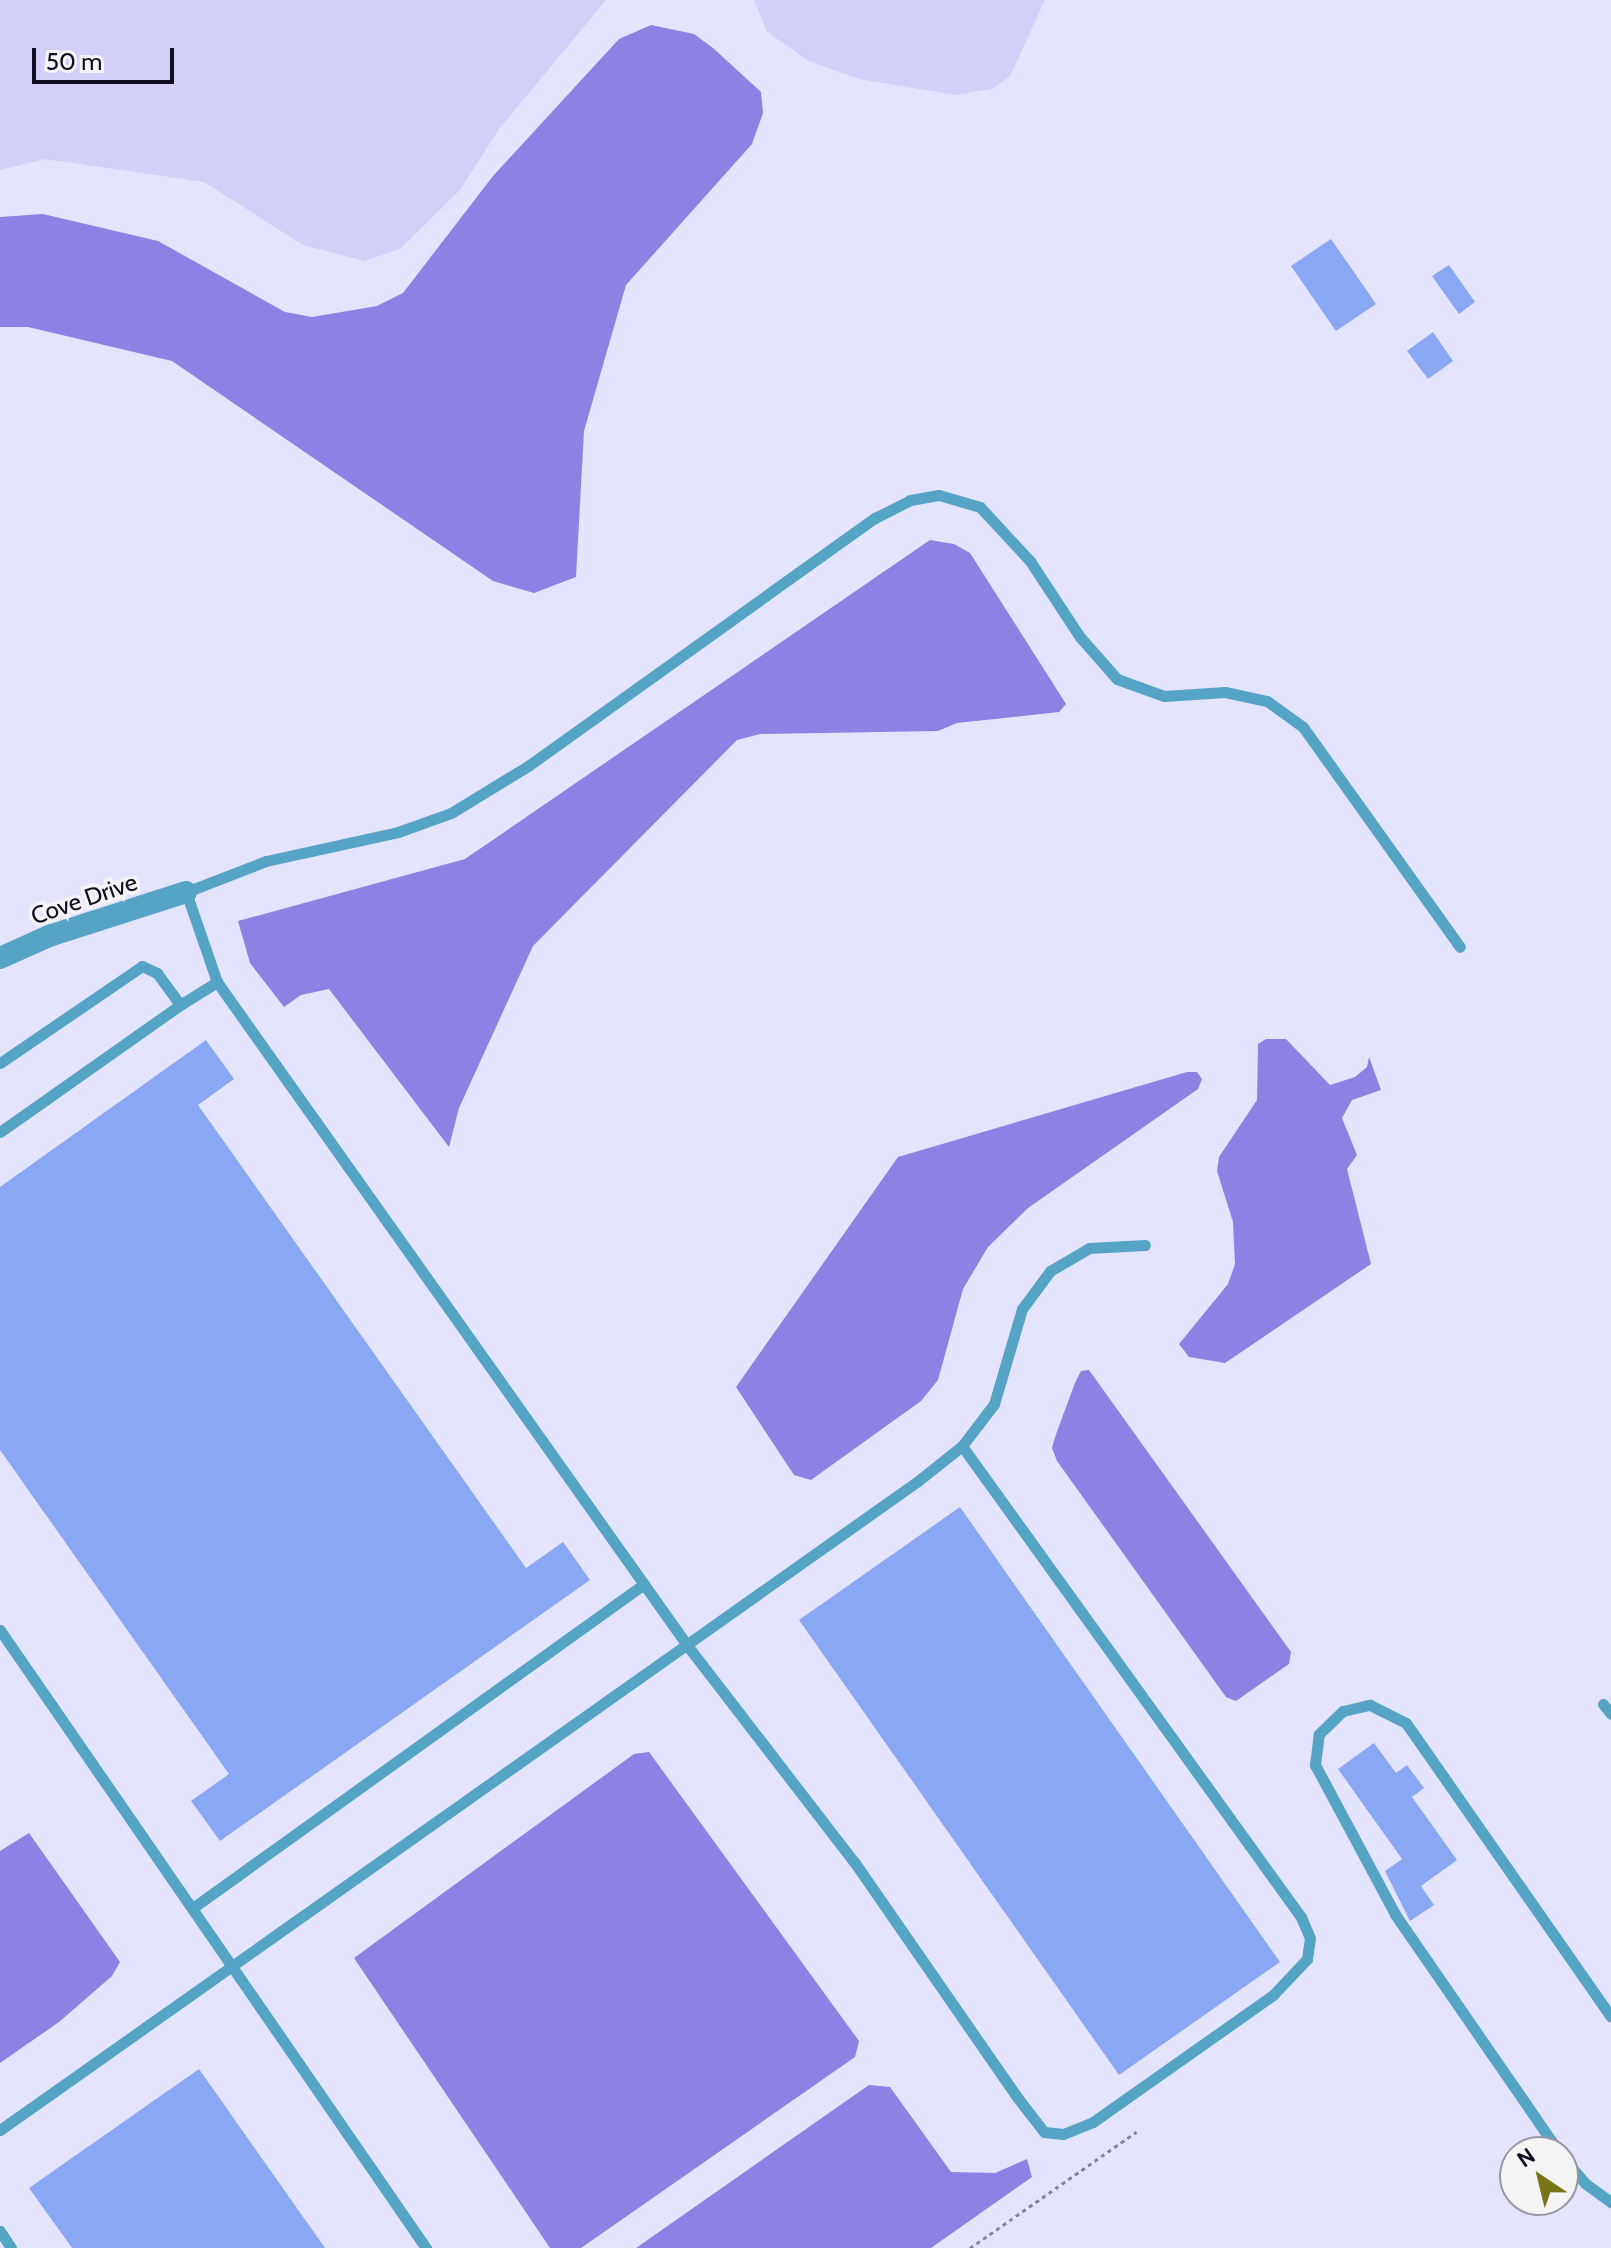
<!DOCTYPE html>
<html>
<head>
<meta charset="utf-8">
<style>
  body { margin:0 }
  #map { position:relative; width:1611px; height:2248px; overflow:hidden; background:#e5e4fe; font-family:Cabin,sans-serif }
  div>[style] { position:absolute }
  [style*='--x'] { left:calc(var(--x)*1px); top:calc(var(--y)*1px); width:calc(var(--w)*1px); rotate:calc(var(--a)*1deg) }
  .green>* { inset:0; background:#d2d0f9 }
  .water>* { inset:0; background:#8d81e3 }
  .building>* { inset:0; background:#8aa7f3 }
  .path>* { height:3px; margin-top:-1.5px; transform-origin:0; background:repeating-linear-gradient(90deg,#87859d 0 4px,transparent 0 8px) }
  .service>* { height:11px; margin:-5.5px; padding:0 5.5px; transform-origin:5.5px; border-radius:5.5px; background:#55a4c5 }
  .minor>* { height:22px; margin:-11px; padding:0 11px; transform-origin:11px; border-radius:11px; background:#55a4c5 }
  span { translate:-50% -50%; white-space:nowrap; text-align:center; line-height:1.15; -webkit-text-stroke:7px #f4f4f4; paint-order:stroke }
  .street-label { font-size:24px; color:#110e24 }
  .north { position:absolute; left:1499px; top:2136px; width:80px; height:80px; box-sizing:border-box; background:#f4f4f4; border:2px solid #9998a1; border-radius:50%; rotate:325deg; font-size:22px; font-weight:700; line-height:32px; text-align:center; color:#110e24 }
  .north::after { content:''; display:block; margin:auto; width:28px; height:36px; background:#787519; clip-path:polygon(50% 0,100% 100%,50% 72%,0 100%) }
  .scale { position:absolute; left:32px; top:48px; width:142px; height:36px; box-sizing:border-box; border:4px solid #110e24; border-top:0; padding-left:10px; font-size:24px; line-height:28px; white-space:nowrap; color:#110e24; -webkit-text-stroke:6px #f4f4f4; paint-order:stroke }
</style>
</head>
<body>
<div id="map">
  <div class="green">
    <div style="clip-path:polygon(0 0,606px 0,499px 129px,460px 190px,400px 249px,364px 261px,303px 245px,204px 182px,45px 159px,0 170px)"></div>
    <div style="clip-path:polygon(754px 0,1045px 0,1010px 76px,992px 89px,956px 95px,859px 79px,809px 61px,767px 32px)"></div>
  </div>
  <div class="water">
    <div style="clip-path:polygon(651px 25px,694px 34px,713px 48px,761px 92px,763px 113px,752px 144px,626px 285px,584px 431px,576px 577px,534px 593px,493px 581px,172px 361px,28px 327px,0 327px,0 217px,43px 214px,158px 241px,285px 312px,312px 317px,377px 306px,403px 293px,493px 176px,619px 39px)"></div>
    <div style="clip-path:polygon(930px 540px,954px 544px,970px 553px,1066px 704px,1059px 712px,957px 723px,938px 731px,760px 734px,737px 740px,533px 946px,459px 1108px,449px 1147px,329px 989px,301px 995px,284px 1007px,250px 963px,238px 921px,465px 859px)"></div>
    <div style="clip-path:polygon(1266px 1039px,1286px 1039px,1330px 1085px,1355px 1077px,1367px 1067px,1369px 1057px,1381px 1090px,1352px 1100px,1342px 1118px,1357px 1155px,1347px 1169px,1371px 1264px,1225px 1363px,1189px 1357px,1179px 1344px,1228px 1284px,1235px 1264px,1233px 1222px,1217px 1171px,1219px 1157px,1257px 1100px,1258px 1044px)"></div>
    <div style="clip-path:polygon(1187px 1072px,1197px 1072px,1202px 1079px,1198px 1089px,1028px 1208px,988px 1247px,963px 1289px,938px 1380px,921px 1401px,811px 1480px,794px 1475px,736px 1387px,898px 1157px)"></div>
    <div style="clip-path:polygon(1089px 1370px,1291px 1652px,1289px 1664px,1236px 1701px,1226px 1697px,1057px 1461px,1052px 1448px,1055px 1437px,1075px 1383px,1081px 1371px)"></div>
    <div style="clip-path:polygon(649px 1752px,859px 2041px,855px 2057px,581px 2248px,550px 2248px,354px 1958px,634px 1754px)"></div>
    <div style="clip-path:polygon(29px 1833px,120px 1962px,112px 1976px,59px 2022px,0 2063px,0 1851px)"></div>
    <div style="clip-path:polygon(869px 2085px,890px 2087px,951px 2172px,995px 2173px,1027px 2159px,1032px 2177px,931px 2248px,636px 2248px)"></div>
  </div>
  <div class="building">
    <div style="clip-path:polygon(1331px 239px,1376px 304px,1336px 331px,1291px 266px)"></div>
    <div style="clip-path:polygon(1449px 265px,1475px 302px,1459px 314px,1432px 276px)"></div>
    <div style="clip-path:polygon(1433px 332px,1453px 361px,1428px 379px,1407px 351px)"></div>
    <div style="clip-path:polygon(206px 1040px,234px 1079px,198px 1105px,526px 1568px,563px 1542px,590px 1580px,220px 1841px,191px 1801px,229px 1774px,0 1450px,0 1187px)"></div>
    <div style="clip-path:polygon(960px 1507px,1280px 1962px,1119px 2075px,799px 1620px)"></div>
    <div style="clip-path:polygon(1374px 1743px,1396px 1773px,1407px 1765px,1424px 1788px,1412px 1797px,1457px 1860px,1421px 1886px,1434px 1905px,1410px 1921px,1385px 1871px,1402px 1859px,1338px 1769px)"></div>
    <div style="clip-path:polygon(199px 2069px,325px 2248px,72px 2248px,29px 2188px)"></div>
  </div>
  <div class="path">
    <div style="--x:970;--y:2248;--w:203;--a:-34.9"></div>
  </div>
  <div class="service">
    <div style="--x:0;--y:1063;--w:172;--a:-34.3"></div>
    <div style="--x:142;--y:966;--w:17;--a:25"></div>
    <div style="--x:157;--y:973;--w:39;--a:54"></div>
    <div style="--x:180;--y:1005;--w:44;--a:-31.9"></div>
    <div style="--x:0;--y:1132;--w:220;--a:-35.2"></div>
    <div style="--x:962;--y:1446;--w:580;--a:54.26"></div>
    <div style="--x:1301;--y:1917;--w:23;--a:67"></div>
    <div style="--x:1310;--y:1938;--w:21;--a:98"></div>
    <div style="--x:1307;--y:1959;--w:50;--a:133.4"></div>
    <div style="--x:1273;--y:1995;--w:220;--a:144.8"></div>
    <div style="--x:1093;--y:2122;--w:32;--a:158"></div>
    <div style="--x:1063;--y:2134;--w:19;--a:-174"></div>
    <div style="--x:1044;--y:2132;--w:44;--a:-127.6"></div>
    <div style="--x:1017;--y:2097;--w:286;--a:-124.7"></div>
    <div style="--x:854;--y:1862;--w:274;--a:-127.6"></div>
    <div style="--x:687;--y:1645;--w:813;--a:-125.33"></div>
    <div style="--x:217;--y:982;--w:95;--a:-109"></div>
    <div style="--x:186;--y:892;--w:86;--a:-21.2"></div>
    <div style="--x:266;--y:861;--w:135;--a:-12.4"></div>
    <div style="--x:398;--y:832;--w:56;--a:-19.7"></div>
    <div style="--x:451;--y:813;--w:90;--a:-31.4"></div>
    <div style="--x:528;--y:766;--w:427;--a:-35.6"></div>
    <div style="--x:875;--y:518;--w:39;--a:-27"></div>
    <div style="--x:910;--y:500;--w:29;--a:-10"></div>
    <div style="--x:939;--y:495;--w:43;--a:16.3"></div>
    <div style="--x:980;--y:507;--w:74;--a:47.2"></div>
    <div style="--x:1030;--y:561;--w:91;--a:56.7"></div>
    <div style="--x:1080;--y:637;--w:56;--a:48.6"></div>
    <div style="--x:1117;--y:679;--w:50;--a:19.9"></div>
    <div style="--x:1164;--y:696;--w:61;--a:-3.8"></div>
    <div style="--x:1225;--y:692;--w:43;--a:12.1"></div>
    <div style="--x:1267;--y:701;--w:44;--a:35.8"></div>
    <div style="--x:1303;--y:727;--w:270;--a:54.5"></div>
    <div style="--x:0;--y:1630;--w:751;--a:55.42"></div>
    <div style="--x:1603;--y:1704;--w:13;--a:51"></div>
    <div style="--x:194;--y:1907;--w:554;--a:-35.67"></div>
    <div style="--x:0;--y:2130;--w:1124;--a:-35.26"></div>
    <div style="--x:918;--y:1481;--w:56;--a:-38.5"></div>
    <div style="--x:962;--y:1446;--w:53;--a:-52.7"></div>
    <div style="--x:994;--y:1404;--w:99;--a:-73.6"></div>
    <div style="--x:1022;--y:1309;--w:47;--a:-53.6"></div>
    <div style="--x:1050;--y:1271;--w:45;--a:-30.5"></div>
    <div style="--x:1089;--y:1248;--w:56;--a:-3.1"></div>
    <div style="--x:1559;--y:2152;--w:289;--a:-124.6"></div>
    <div style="--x:1395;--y:1914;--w:169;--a:-118.2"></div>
    <div style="--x:1315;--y:1765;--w:31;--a:-83"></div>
    <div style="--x:1319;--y:1734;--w:33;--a:-44"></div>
    <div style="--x:1343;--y:1711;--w:28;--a:-13"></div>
    <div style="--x:1370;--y:1705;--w:40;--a:26.6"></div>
    <div style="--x:1406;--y:1723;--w:358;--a:55.1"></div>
    <div style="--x:1563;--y:2157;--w:35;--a:50"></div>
    <div style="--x:1586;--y:2184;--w:31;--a:36"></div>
    <div style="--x:0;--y:2231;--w:20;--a:57"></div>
  </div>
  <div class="minor">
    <div style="--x:0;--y:958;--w:54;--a:-24.2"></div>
    <div style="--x:49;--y:936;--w:144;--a:-17.8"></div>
  </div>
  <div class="street-label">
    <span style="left:84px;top:899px;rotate:-19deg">Cove Drive</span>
  </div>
  <div class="north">N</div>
  <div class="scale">50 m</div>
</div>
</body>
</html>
